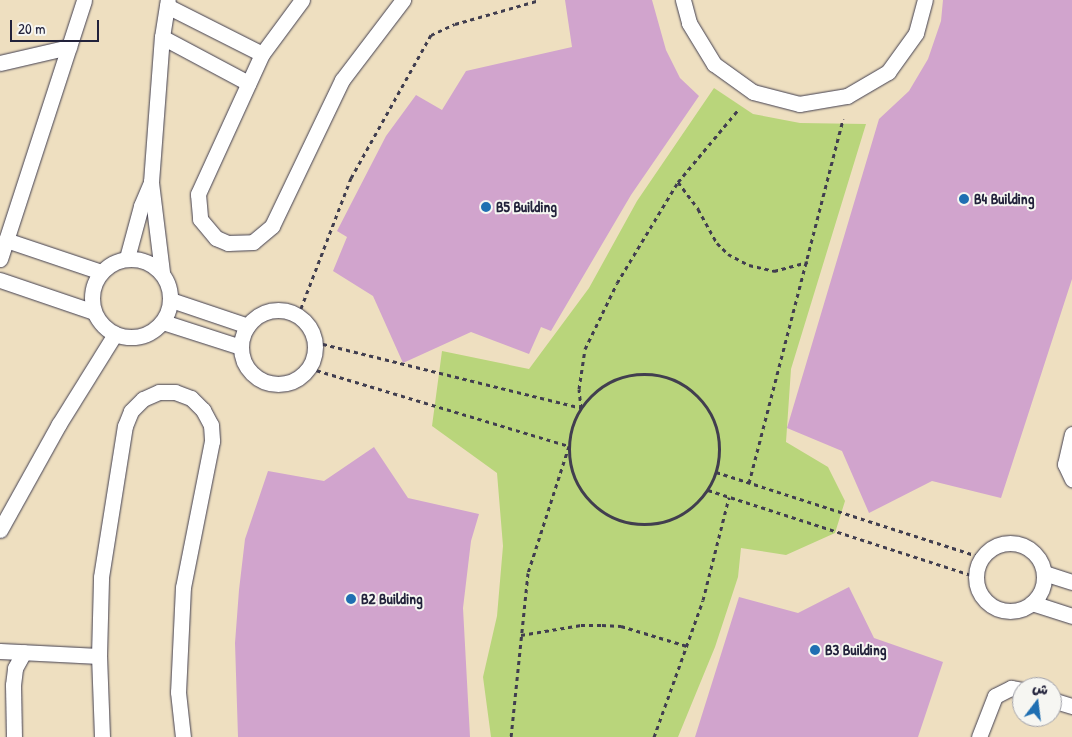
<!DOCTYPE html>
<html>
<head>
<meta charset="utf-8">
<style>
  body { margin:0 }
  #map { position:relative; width:1072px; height:737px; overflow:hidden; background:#eedfc0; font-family:"Patrick Hand","Playpen Sans Arabic",sans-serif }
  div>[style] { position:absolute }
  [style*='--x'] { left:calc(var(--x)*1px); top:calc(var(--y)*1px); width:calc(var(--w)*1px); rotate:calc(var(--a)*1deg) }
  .green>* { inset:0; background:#b9d57b }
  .building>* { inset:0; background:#d1a4cd }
  .path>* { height:3px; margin-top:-1.5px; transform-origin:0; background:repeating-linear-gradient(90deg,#413e4f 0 4px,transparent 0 8px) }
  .path>.ring { margin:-1.5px; padding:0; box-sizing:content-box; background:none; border:3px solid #413e4f; border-radius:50% }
  .roads { filter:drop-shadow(0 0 1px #413e4f) drop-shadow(0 0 1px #413e4f) }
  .service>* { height:15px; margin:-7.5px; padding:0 7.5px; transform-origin:7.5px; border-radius:7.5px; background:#fff }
  .service>.ring { margin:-7.5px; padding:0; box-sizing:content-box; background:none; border:15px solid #fff; border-radius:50% }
  .dots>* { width:14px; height:14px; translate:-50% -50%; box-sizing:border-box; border:2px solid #f6f6f2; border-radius:50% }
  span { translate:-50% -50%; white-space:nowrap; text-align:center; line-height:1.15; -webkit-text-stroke:4px #f6f6f2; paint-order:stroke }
  .poi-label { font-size:15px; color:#22223b; font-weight:700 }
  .left { translate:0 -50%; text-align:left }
  .north { position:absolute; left:1012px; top:677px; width:50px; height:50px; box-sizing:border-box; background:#f6f6f2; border:1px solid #a1a1a9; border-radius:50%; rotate:15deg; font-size:14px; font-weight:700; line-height:20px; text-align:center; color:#22223b }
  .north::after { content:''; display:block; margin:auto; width:18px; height:22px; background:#1f6fb2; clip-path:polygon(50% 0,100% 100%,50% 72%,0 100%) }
  .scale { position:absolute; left:10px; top:20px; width:89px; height:22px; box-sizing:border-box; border:2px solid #22223b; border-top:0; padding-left:6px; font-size:15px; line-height:18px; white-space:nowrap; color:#22223b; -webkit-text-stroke:4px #f6f6f2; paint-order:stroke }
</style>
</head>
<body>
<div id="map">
  <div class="green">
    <div style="clip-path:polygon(714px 88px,753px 114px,800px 123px,866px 124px,791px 369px,786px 442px,828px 467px,845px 501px,835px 533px,786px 555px,741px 548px,738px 577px,715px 647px,678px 737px,491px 737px,483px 677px,497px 616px,503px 546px,497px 473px,432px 426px,442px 351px,529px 369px,589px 288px,637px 201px)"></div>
  </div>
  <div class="building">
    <div style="clip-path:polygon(565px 0,652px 0,666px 50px,680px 78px,699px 96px,631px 195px,551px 331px,541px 327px,529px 354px,471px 332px,403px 363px,373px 296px,333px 271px,347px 237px,337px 231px,386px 136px,416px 95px,442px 110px,466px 71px,572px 47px)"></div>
    <div style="clip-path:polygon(943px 0,1072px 0,1072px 279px,1001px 498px,932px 481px,869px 513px,842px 451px,787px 428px,879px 119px,909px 91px,928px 59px,941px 21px)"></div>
    <div style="clip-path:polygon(374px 447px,408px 498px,479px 514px,471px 541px,463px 608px,470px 737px,238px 737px,235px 643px,239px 590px,245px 539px,268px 471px,324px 481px)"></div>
    <div style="clip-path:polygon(849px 587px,874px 638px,943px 662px,918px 737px,695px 737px,739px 597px,798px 613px)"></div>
  </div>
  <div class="path">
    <div style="--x:678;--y:182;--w:34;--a:53"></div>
    <div style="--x:698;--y:209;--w:39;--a:61"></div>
    <div style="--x:717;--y:243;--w:16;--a:45"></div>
    <div style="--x:728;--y:254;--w:24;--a:28"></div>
    <div style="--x:749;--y:265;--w:26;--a:13"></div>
    <div style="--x:774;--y:271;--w:35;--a:-15"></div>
    <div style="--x:298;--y:316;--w:148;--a:-69"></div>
    <div style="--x:351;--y:178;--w:164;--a:-60.8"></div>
    <div style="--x:431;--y:35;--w:26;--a:-25"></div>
    <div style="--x:455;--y:24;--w:88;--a:-15.8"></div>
    <div style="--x:315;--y:342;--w:274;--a:13.9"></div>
    <div style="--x:581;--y:408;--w:19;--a:-96"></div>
    <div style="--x:579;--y:389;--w:40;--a:-81.5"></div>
    <div style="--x:585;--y:349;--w:73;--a:-64.1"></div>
    <div style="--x:617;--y:283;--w:118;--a:-58.9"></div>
    <div style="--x:678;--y:182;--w:94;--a:-50.2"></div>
    <div style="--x:309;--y:368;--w:271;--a:16.7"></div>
    <div style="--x:569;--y:446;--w:133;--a:107.9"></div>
    <div style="--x:528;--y:573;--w:165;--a:95.9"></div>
    <div class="ring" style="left:569px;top:374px;width:147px;height:147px"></div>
    <div style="--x:716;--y:472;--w:278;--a:17.8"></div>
    <div style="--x:749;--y:483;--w:376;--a:-75.5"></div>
    <div style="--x:708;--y:490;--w:281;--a:17.9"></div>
    <div style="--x:521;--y:635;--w:61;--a:-9.5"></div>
    <div style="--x:581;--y:625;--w:21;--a:0"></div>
    <div style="--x:602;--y:625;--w:19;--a:3"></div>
    <div style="--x:621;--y:626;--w:69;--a:16.9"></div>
    <div style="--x:654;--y:737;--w:145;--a:-70.3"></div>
    <div style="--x:703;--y:600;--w:106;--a:-75.8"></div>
  </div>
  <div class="roads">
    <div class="service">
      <div style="--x:302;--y:0;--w:67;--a:126.5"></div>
      <div style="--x:262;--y:54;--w:154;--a:114.6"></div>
      <div style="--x:198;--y:194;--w:25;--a:85"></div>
      <div style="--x:200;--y:219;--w:25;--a:50"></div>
      <div style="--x:216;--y:238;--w:13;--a:23"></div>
      <div style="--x:228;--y:243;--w:25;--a:-2"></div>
      <div style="--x:253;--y:242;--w:25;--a:-40"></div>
      <div style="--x:272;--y:226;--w:162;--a:-64.4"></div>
      <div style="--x:342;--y:80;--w:101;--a:-52.7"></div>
      <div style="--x:683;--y:0;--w:24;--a:75"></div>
      <div style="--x:689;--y:23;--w:48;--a:58.6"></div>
      <div style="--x:714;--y:64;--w:48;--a:35.7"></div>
      <div style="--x:753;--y:92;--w:48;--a:14.6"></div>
      <div style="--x:799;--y:104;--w:49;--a:-9.5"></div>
      <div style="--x:847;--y:96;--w:48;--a:-30.3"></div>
      <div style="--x:888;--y:72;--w:48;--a:-54.3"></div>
      <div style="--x:916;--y:33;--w:34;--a:-75"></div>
      <div style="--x:167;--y:6;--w:106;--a:26.8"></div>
      <div style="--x:162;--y:37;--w:98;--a:28.1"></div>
      <div style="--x:0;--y:63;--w:71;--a:-13.1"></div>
      <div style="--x:6;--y:240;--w:100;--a:18.6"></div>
      <div style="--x:127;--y:258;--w:54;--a:-74.9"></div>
      <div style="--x:141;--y:206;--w:25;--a:-67"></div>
      <div class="ring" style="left:92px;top:259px;width:63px;height:63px"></div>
      <div style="--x:0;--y:259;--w:272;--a:-72"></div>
      <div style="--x:162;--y:272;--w:91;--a:-97"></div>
      <div style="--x:151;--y:182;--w:145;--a:-85.7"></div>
      <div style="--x:162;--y:37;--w:37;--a:-81"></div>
      <div style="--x:0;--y:280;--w:99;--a:18.8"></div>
      <div style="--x:171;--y:300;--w:81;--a:18.7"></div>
      <div class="ring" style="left:241px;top:310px;width:59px;height:59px"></div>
      <div style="--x:163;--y:322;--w:82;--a:17.8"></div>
      <div style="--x:1072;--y:434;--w:31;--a:103"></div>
      <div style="--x:1065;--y:464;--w:17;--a:65"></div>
      <div style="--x:0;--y:530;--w:121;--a:-60.9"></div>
      <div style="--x:59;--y:424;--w:106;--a:-58.1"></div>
      <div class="ring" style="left:976px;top:543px;width:53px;height:53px"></div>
      <div style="--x:1044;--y:573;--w:29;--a:18"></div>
      <div style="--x:1032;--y:603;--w:42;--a:18"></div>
      <div style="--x:0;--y:651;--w:99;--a:2.9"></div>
      <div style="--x:1052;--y:700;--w:21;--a:17"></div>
      <div style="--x:14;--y:737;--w:52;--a:-91.1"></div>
      <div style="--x:13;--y:685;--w:17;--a:-83"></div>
      <div style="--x:15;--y:668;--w:18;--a:-61"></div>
      <div style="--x:102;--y:737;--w:81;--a:-92.1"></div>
      <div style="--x:99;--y:656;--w:79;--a:-88.5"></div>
      <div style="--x:101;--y:577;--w:153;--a:-81"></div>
      <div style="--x:125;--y:426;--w:16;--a:-68"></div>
      <div style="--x:131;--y:411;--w:17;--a:-45"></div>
      <div style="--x:143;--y:399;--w:17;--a:-24"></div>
      <div style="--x:159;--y:392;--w:16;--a:0"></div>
      <div style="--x:175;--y:392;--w:17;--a:21"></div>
      <div style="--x:191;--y:398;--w:17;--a:45"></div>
      <div style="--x:203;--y:410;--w:17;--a:62"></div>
      <div style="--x:211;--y:425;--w:16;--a:86"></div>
      <div style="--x:212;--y:441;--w:149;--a:101.2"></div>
      <div style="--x:183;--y:587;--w:105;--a:92.7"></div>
      <div style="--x:178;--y:692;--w:45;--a:83.7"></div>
      <div style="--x:979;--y:737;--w:44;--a:-68.7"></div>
      <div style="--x:995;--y:696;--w:18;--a:-27"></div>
      <div style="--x:1011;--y:688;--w:11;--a:10"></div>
    </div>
  </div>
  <div class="dots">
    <div style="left:964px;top:199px;background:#1f6fb2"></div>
    <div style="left:486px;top:207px;background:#1f6fb2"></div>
    <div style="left:351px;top:599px;background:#1f6fb2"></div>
    <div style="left:815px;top:650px;background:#1f6fb2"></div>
  </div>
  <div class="poi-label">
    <span class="left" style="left:974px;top:199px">B4 Building</span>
    <span class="left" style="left:496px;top:207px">B5 Building</span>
    <span class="left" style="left:361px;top:599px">B2 Building</span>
    <span class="left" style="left:825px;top:650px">B3 Building</span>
  </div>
  <div class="north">ش</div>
  <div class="scale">20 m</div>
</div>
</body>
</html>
